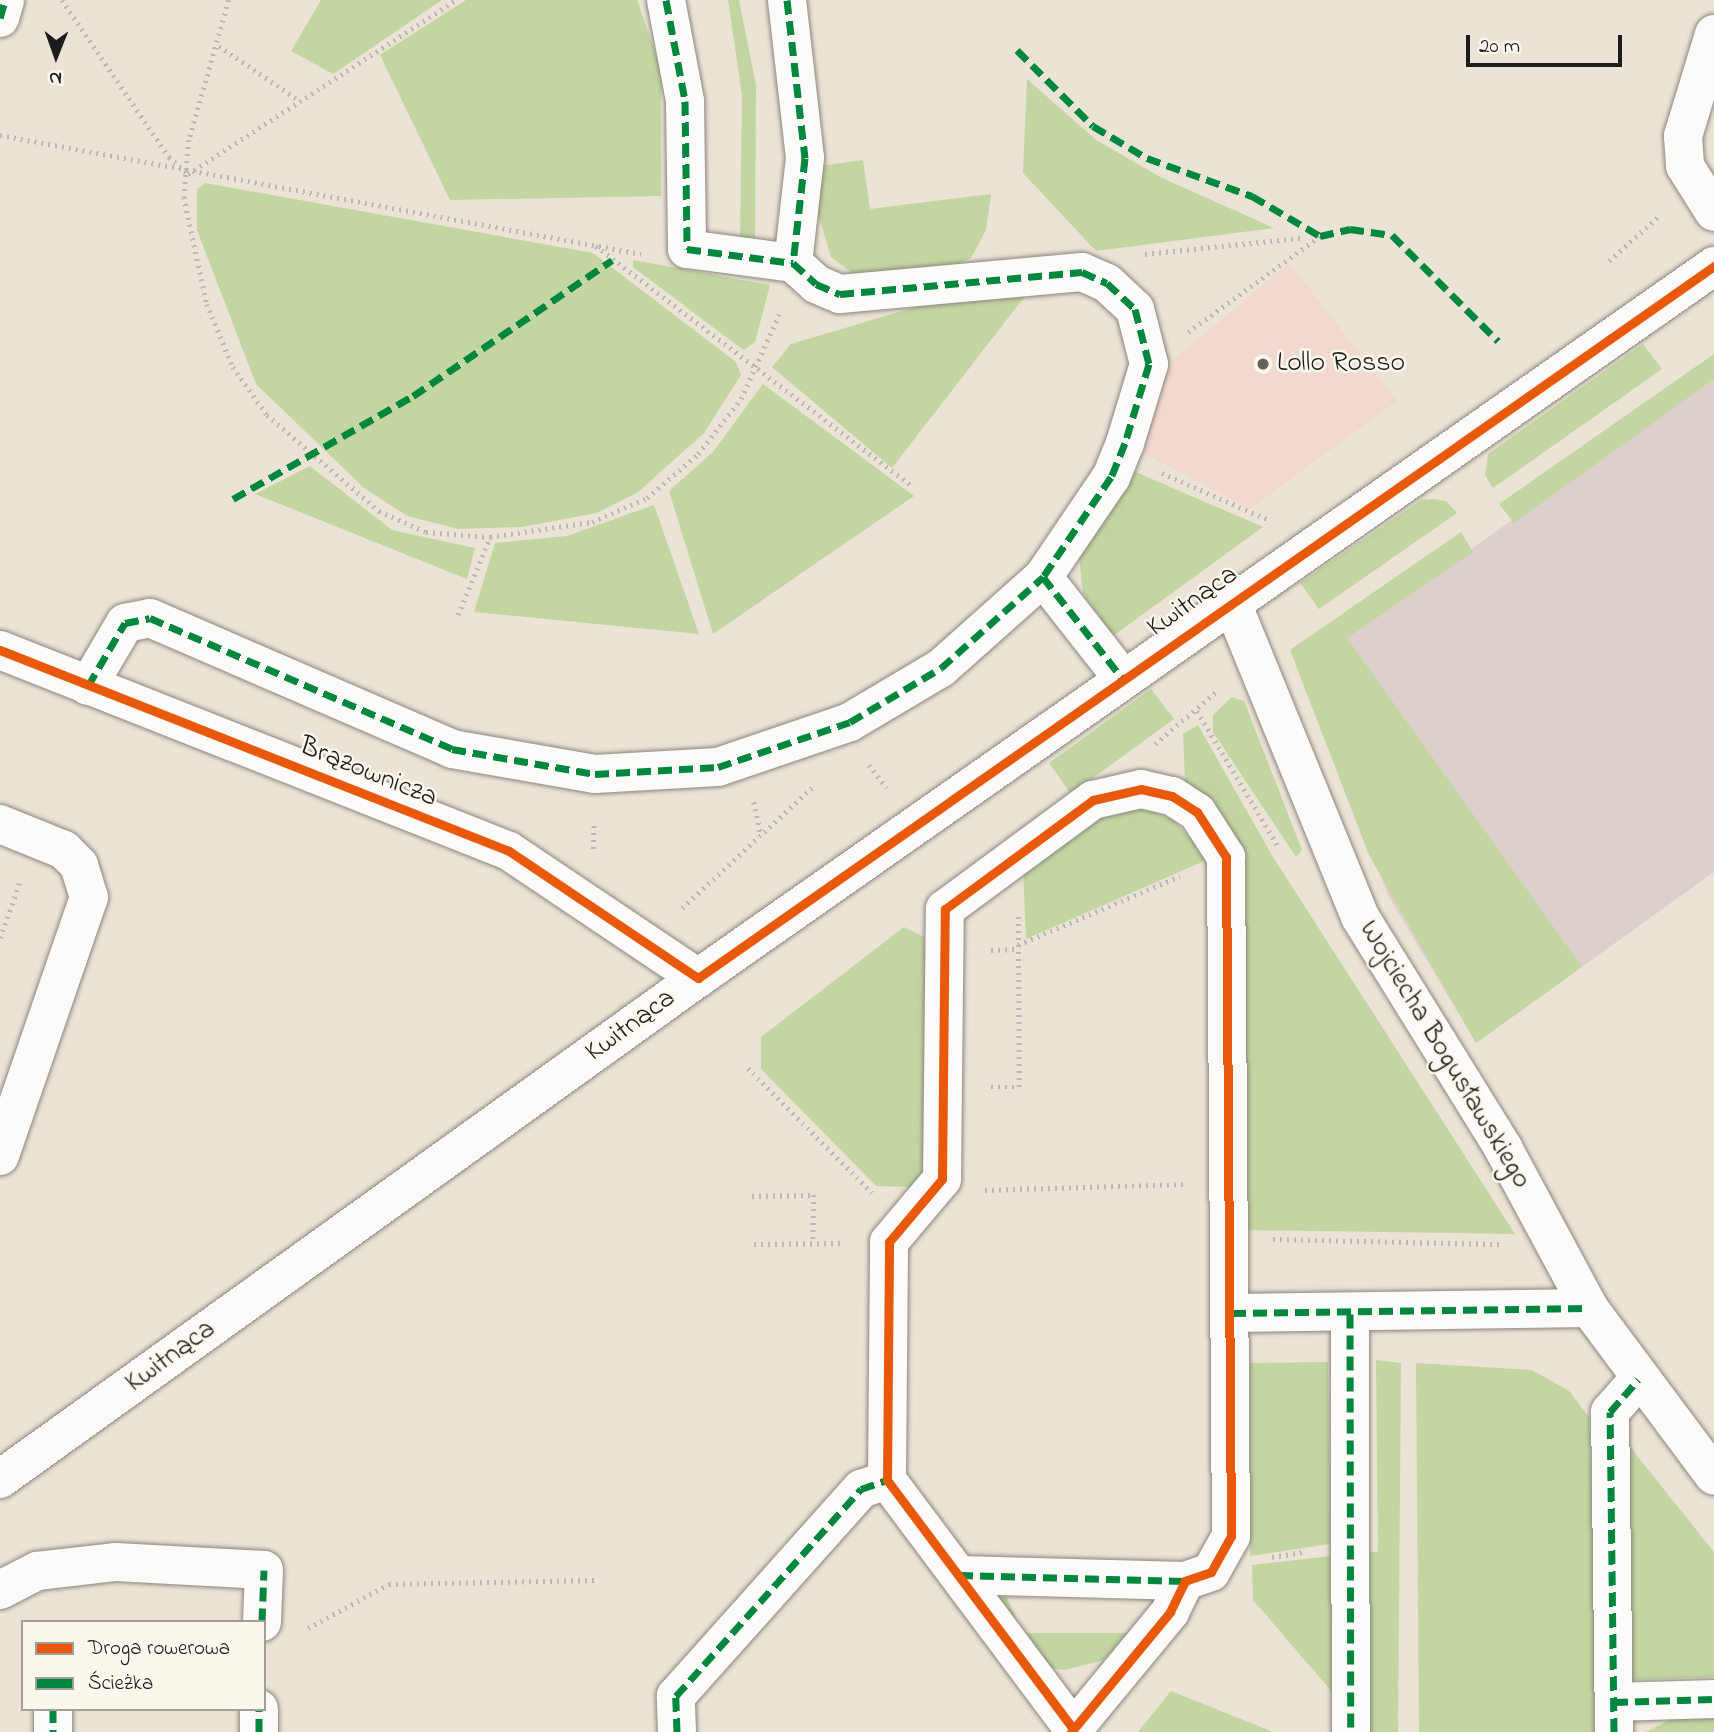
<!DOCTYPE html>
<html>
<head>
<meta charset="utf-8">
<style>
  body { margin:0 }
  #map { position:relative; width:1714px; height:1732px; overflow:hidden; background:#ebe3d5; font-family:"Indie Flower",sans-serif }
  div>[style] { position:absolute }
  [style*='--x'] { left:calc(var(--x)*1px); top:calc(var(--y)*1px); width:calc(var(--w)*1px); rotate:calc(var(--a)*1deg) }
  .built>* { inset:0; background:#f2d9cf }
  .industrial>* { inset:0; background:#ddcfcb }
  .green>* { inset:0; background:#c3d5a0 }
  .path>* { height:4.5px; margin-top:-2.25px; transform-origin:0; background:repeating-linear-gradient(90deg,#b9b8b6 0 2px,transparent 0 7px) }
  .roads { filter:drop-shadow(0 0 2px #8a867f) drop-shadow(0 0 2px #8a867f) }
  .minor>* { height:38px; margin:-19px; padding:0 19px; transform-origin:19px; border-radius:19px; background:#fcfbf9 }
  .quiet>* { height:7px; margin-top:-3.5px; transform-origin:0; background:repeating-linear-gradient(90deg,#00873e 0 14px,transparent 0 21px) }
  .cycleway>* { height:9px; margin:-4.5px; padding:0 4.5px; transform-origin:4.5px; border-radius:4.5px; background:#e8590c }
  .dots>* { width:19px; height:19px; translate:-50% -50%; box-sizing:border-box; border:4px solid #fbf7ec; border-radius:50% }
  span { translate:-50% -50%; white-space:nowrap; text-align:center; line-height:1.15; -webkit-text-stroke:5px #fbf7ec; paint-order:stroke }
  .poi-label { font-size:28px; color:#1c1c1c }
  .left { translate:0 -50%; text-align:left }
  .street-label { font-size:28px; color:#1c1c1c }
  .legend { position:absolute; left:21px; top:1620px; width:245px; height:91px; box-sizing:border-box; background:#fbf7ec; border:2px solid #a29f99; margin:0; padding:9px 12px; list-style:none; font-size:21px; color:#1c1c1c }
  .legend li { display:flex; align-items:center; gap:14px; height:35px }
  .legend b { width:35px; border:2px solid #a29f99 }
  .north { position:absolute; left:21px; top:21px; width:70px; height:70px; -webkit-text-stroke:5px #fbf7ec; paint-order:stroke; rotate:181deg; font-size:19px; font-weight:700; line-height:28px; text-align:center; color:#1c1c1c }
  .north::after { content:''; display:block; margin:auto; width:24px; height:32px; background:#1c1c1c; clip-path:polygon(50% 0,100% 100%,50% 72%,0 100%) }
  .scale { position:absolute; left:1466px; top:35px; width:156px; height:32px; box-sizing:border-box; border:4px solid #1c1c1c; border-top:0; padding-left:9px; font-size:21px; line-height:24px; white-space:nowrap; color:#1c1c1c; -webkit-text-stroke:5px #fbf7ec; paint-order:stroke }
</style>
</head>
<body>
<div id="map">
  <div class="built">
    <div style="clip-path:polygon(1289px 263px,1397px 401px,1250px 509px,1137px 450px,1173px 360px)"></div>
  </div>
  <div class="industrial">
    <div style="clip-path:polygon(1714px 379px,1714px 872px,1476px 1043px,1389px 897px,1298px 670px)"></div>
  </div>
  <div class="green">
    <div style="clip-path:polygon(321px 0,442px 0,333px 74px,291px 51px)"></div>
    <div style="clip-path:polygon(466px 0,637px 0,661px 69px,661px 196px,450px 200px,380px 55px)"></div>
    <div style="clip-path:polygon(728px 0,739px 0,756px 85px,755px 243px,740px 242px,742px 95px)"></div>
    <div style="clip-path:polygon(1027px 79px,1096px 140px,1162px 178px,1274px 228px,1096px 251px,1023px 173px)"></div>
    <div style="clip-path:polygon(863px 160px,870px 209px,991px 194px,986px 230px,971px 258px,950px 268px,859px 278px,831px 257px,816px 206px,819px 166px)"></div>
    <div style="clip-path:polygon(205px 183px,593px 253px,736px 362px,741px 375px,704px 433px,638px 492px,597px 513px,521px 527px,458px 529px,407px 516px,363px 487px,256px 384px,197px 230px,197px 189px)"></div>
    <div style="clip-path:polygon(633px 260px,770px 285px,755px 342px,744px 350px,738px 346px,633px 267px)"></div>
    <div style="clip-path:polygon(1035px 283px,892px 468px,772px 367px,791px 344px,946px 298px)"></div>
    <div style="clip-path:polygon(1643px 344px,1662px 369px,1493px 488px,1485px 475px,1488px 454px)"></div>
    <div style="clip-path:polygon(1714px 354px,1714px 379px,1514px 523px,1499px 504px)"></div>
    <div style="clip-path:polygon(763px 384px,914px 496px,713px 634px,669px 491px,713px 452px)"></div>
    <div style="clip-path:polygon(310px 466px,392px 530px,475px 548px,467px 579px,255px 494px)"></div>
    <div style="clip-path:polygon(1131px 470px,1263px 527px,1113px 636px,1083px 593px,1079px 557px)"></div>
    <div style="clip-path:polygon(1433px 499px,1446px 501px,1457px 513px,1319px 609px,1300px 583px,1421px 500px)"></div>
    <div style="clip-path:polygon(654px 505px,699px 634px,474px 612px,495px 543px,567px 536px)"></div>
    <div style="clip-path:polygon(1461px 532px,1473px 552px,1347px 638px,1582px 967px,1476px 1043px,1369px 855px,1290px 650px)"></div>
    <div style="clip-path:polygon(1151px 689px,1174px 719px,1071px 794px,1049px 763px)"></div>
    <div style="clip-path:polygon(1232px 697px,1244px 701px,1302px 850px,1296px 857px,1213px 732px,1213px 715px)"></div>
    <div style="clip-path:polygon(1198px 725px,1273px 857px,1515px 1234px,1245px 1230px,1243px 853px,1222px 813px,1185px 782px,1183px 734px)"></div>
    <div style="clip-path:polygon(1136px 805px,1173px 820px,1209px 859px,1026px 939px,1023px 868px,1112px 808px)"></div>
    <div style="clip-path:polygon(904px 927px,924px 937px,928px 955px,927px 1170px,911px 1187px,876px 1186px,761px 1069px,761px 1037px)"></div>
    <div style="clip-path:polygon(1376px 1360px,1401px 1363px,1398px 1732px,1367px 1732px,1364px 1552px,1378px 1552px)"></div>
    <div style="clip-path:polygon(1328px 1362px,1330px 1544px,1250px 1556px,1250px 1363px)"></div>
    <div style="clip-path:polygon(1416px 1363px,1532px 1370px,1569px 1391px,1589px 1417px,1601px 1732px,1419px 1732px)"></div>
    <div style="clip-path:polygon(1630px 1447px,1714px 1552px,1714px 1677px,1630px 1680px)"></div>
    <div style="clip-path:polygon(1331px 1556px,1333px 1693px,1253px 1600px,1252px 1565px)"></div>
    <div style="clip-path:polygon(1006px 1595px,1022px 1633px,1128px 1633px,1104px 1660px,1065px 1670px,1049px 1668px,998px 1602px)"></div>
    <div style="clip-path:polygon(1171px 1691px,1273px 1732px,1138px 1732px)"></div>
    <div style="clip-path:polygon(1679px 1715px,1714px 1715px,1714px 1732px,1646px 1732px)"></div>
  </div>
  <div class="path">
    <div style="--x:62;--y:0;--w:190;--a:55.7"></div>
    <div style="--x:169;--y:157;--w:25;--a:42"></div>
    <div style="--x:188;--y:174;--w:320;--a:-33"></div>
    <div style="--x:229;--y:0;--w:146;--a:105.9"></div>
    <div style="--x:189;--y:140;--w:57;--a:95"></div>
    <div style="--x:184;--y:197;--w:109;--a:77.9"></div>
    <div style="--x:207;--y:304;--w:68;--a:67.6"></div>
    <div style="--x:233;--y:367;--w:59;--a:54.7"></div>
    <div style="--x:267;--y:415;--w:148;--a:40.6"></div>
    <div style="--x:379;--y:511;--w:51;--a:24.1"></div>
    <div style="--x:426;--y:532;--w:64;--a:4.5"></div>
    <div style="--x:490;--y:537;--w:103;--a:-8.4"></div>
    <div style="--x:592;--y:522;--w:60;--a:-23.6"></div>
    <div style="--x:647;--y:498;--w:67;--a:-40.8"></div>
    <div style="--x:698;--y:454;--w:70;--a:-52"></div>
    <div style="--x:741;--y:399;--w:93;--a:-65.9"></div>
    <div style="--x:219;--y:46;--w:98;--a:34.2"></div>
    <div style="--x:0;--y:135;--w:652;--a:10.52"></div>
    <div style="--x:596;--y:246;--w:397;--a:37.2"></div>
    <div style="--x:1145;--y:254;--w:156;--a:-5.9"></div>
    <div style="--x:1609;--y:261;--w:69;--a:-42"></div>
    <div style="--x:1188;--y:332;--w:163;--a:-36"></div>
    <div style="--x:1162;--y:473;--w:117;--a:23.7"></div>
    <div style="--x:458;--y:615;--w:84;--a:-67.7"></div>
    <div style="--x:1197;--y:711;--w:157;--a:59"></div>
    <div style="--x:1155;--y:744;--w:82;--a:-40.5"></div>
    <div style="--x:869;--y:765;--w:29;--a:52"></div>
    <div style="--x:754;--y:802;--w:33;--a:78"></div>
    <div style="--x:593;--y:849;--w:28;--a:-88"></div>
    <div style="--x:682;--y:908;--w:181;--a:-42.8"></div>
    <div style="--x:0;--y:938;--w:60;--a:-70.7"></div>
    <div style="--x:1018;--y:945;--w:176;--a:-23.1"></div>
    <div style="--x:991;--y:950;--w:27;--a:-2"></div>
    <div style="--x:748;--y:1068;--w:176;--a:45.2"></div>
    <div style="--x:991;--y:1087;--w:28;--a:0"></div>
    <div style="--x:1019;--y:1087;--w:173;--a:-90.3"></div>
    <div style="--x:985;--y:1190;--w:198;--a:-1.7"></div>
    <div style="--x:752;--y:1196;--w:62;--a:-0.9"></div>
    <div style="--x:814;--y:1195;--w:48;--a:91.2"></div>
    <div style="--x:1273;--y:1239;--w:229;--a:1.3"></div>
    <div style="--x:754;--y:1244;--w:89;--a:-0.6"></div>
    <div style="--x:1272;--y:1557;--w:33;--a:-9"></div>
    <div style="--x:308;--y:1628;--w:92;--a:-28.5"></div>
    <div style="--x:389;--y:1584;--w:208;--a:-1.1"></div>
  </div>
  <div class="roads">
    <div class="minor">
      <div style="--x:666;--y:0;--w:103;--a:79.3"></div>
      <div style="--x:685;--y:101;--w:148;--a:89.2"></div>
      <div style="--x:687;--y:249;--w:107;--a:7.5"></div>
      <div style="--x:793;--y:263;--w:31;--a:42"></div>
      <div style="--x:816;--y:284;--w:26;--a:23"></div>
      <div style="--x:840;--y:294;--w:243;--a:-5.2"></div>
      <div style="--x:1082;--y:272;--w:27;--a:24"></div>
      <div style="--x:1107;--y:283;--w:38;--a:43"></div>
      <div style="--x:1135;--y:309;--w:57;--a:75.7"></div>
      <div style="--x:1149;--y:364;--w:83;--a:106.9"></div>
      <div style="--x:1125;--y:443;--w:37;--a:112"></div>
      <div style="--x:1111;--y:477;--w:121;--a:124.2"></div>
      <div style="--x:1043;--y:577;--w:130;--a:51.9"></div>
      <div style="--x:787;--y:0;--w:159;--a:83.5"></div>
      <div style="--x:805;--y:158;--w:106;--a:96.5"></div>
      <div style="--x:0;--y:18;--w:19;--a:-74"></div>
      <div style="--x:1714;--y:34;--w:107;--a:106.9"></div>
      <div style="--x:1683;--y:136;--w:30;--a:86"></div>
      <div style="--x:1685;--y:166;--w:54;--a:57.8"></div>
      <div style="--x:1232;--y:603;--w:339;--a:67.8"></div>
      <div style="--x:1360;--y:917;--w:272;--a:58.2"></div>
      <div style="--x:1503;--y:1148;--w:182;--a:61.7"></div>
      <div style="--x:1589;--y:1308;--w:209;--a:53.3"></div>
      <div style="--x:0;--y:650;--w:547;--a:21.55"></div>
      <div style="--x:509;--y:851;--w:228;--a:33.9"></div>
      <div style="--x:88;--y:686;--w:73;--a:-59.6"></div>
      <div style="--x:125;--y:623;--w:25;--a:-11"></div>
      <div style="--x:150;--y:618;--w:329;--a:23.4"></div>
      <div style="--x:452;--y:749;--w:145;--a:9.9"></div>
      <div style="--x:595;--y:774;--w:123;--a:-3.3"></div>
      <div style="--x:718;--y:767;--w:139;--a:-18.8"></div>
      <div style="--x:850;--y:722;--w:106;--a:-30.7"></div>
      <div style="--x:941;--y:668;--w:137;--a:-41.7"></div>
      <div style="--x:0;--y:824;--w:69;--a:22.1"></div>
      <div style="--x:64;--y:850;--w:21;--a:45"></div>
      <div style="--x:79;--y:865;--w:34;--a:73"></div>
      <div style="--x:89;--y:897;--w:274;--a:109"></div>
      <div style="--x:1232;--y:1313;--w:357;--a:-0.8"></div>
      <div style="--x:1350;--y:1314;--w:418;--a:89.9"></div>
      <div style="--x:0;--y:1479;--w:859;--a:-35.67"></div>
      <div style="--x:698;--y:978;--w:1241;--a:-35.02"></div>
      <div style="--x:959;--y:1575;--w:226;--a:1.5"></div>
      <div style="--x:0;--y:1590;--w:42;--a:-27.2"></div>
      <div style="--x:37;--y:1571;--w:80;--a:-6.5"></div>
      <div style="--x:116;--y:1562;--w:148;--a:3.1"></div>
      <div style="--x:264;--y:1570;--w:52;--a:92.2"></div>
      <div style="--x:1614;--y:1702;--w:100;--a:-1.7"></div>
      <div style="--x:53;--y:1709;--w:23;--a:90"></div>
      <div style="--x:1071;--y:1726;--w:307;--a:-126.8"></div>
      <div style="--x:887;--y:1480;--w:238;--a:-89.5"></div>
      <div style="--x:889;--y:1242;--w:82;--a:-49.9"></div>
      <div style="--x:942;--y:1179;--w:270;--a:-89.4"></div>
      <div style="--x:945;--y:909;--w:184;--a:-36.4"></div>
      <div style="--x:1093;--y:800;--w:49;--a:-12.9"></div>
      <div style="--x:1141;--y:789;--w:32;--a:13"></div>
      <div style="--x:1172;--y:796;--w:30;--a:33"></div>
      <div style="--x:1197;--y:812;--w:54;--a:57.2"></div>
      <div style="--x:1226;--y:857;--w:679;--a:89.58"></div>
      <div style="--x:1231;--y:1536;--w:41;--a:119.1"></div>
      <div style="--x:1211;--y:1572;--w:28;--a:161"></div>
      <div style="--x:1185;--y:1581;--w:34;--a:116"></div>
      <div style="--x:1170;--y:1612;--w:156;--a:129.5"></div>
      <div style="--x:259;--y:1732;--w:23;--a:-90"></div>
      <div style="--x:677;--y:1732;--w:36;--a:-92"></div>
      <div style="--x:676;--y:1696;--w:278;--a:-48.2"></div>
      <div style="--x:861;--y:1489;--w:28;--a:-19"></div>
      <div style="--x:1614;--y:1732;--w:320;--a:-90.7"></div>
      <div style="--x:1610;--y:1412;--w:43;--a:-48.8"></div>
    </div>
  </div>
  <div class="quiet">
    <div style="--x:666;--y:0;--w:103;--a:79.3"></div>
    <div style="--x:685;--y:101;--w:148;--a:89.2"></div>
    <div style="--x:687;--y:249;--w:107;--a:7.5"></div>
    <div style="--x:793;--y:263;--w:31;--a:42"></div>
    <div style="--x:816;--y:284;--w:26;--a:23"></div>
    <div style="--x:840;--y:294;--w:243;--a:-5.2"></div>
    <div style="--x:1082;--y:272;--w:27;--a:24"></div>
    <div style="--x:1107;--y:283;--w:38;--a:43"></div>
    <div style="--x:1135;--y:309;--w:57;--a:75.7"></div>
    <div style="--x:1149;--y:364;--w:83;--a:106.9"></div>
    <div style="--x:1125;--y:443;--w:37;--a:112"></div>
    <div style="--x:1111;--y:477;--w:121;--a:124.2"></div>
    <div style="--x:1043;--y:577;--w:130;--a:51.9"></div>
    <div style="--x:787;--y:0;--w:159;--a:83.5"></div>
    <div style="--x:805;--y:158;--w:106;--a:96.5"></div>
    <div style="--x:0;--y:18;--w:19;--a:-74"></div>
    <div style="--x:1017;--y:50;--w:107;--a:45"></div>
    <div style="--x:1093;--y:126;--w:63;--a:30.7"></div>
    <div style="--x:1147;--y:158;--w:112;--a:19.9"></div>
    <div style="--x:1252;--y:196;--w:79;--a:30.5"></div>
    <div style="--x:1320;--y:236;--w:31;--a:-13"></div>
    <div style="--x:1350;--y:229;--w:42;--a:8.1"></div>
    <div style="--x:1392;--y:235;--w:150;--a:45"></div>
    <div style="--x:233;--y:499;--w:207;--a:-29.8"></div>
    <div style="--x:413;--y:396;--w:241;--a:-34.3"></div>
    <div style="--x:88;--y:686;--w:73;--a:-59.6"></div>
    <div style="--x:125;--y:623;--w:25;--a:-11"></div>
    <div style="--x:150;--y:618;--w:329;--a:23.4"></div>
    <div style="--x:452;--y:749;--w:145;--a:9.9"></div>
    <div style="--x:595;--y:774;--w:123;--a:-3.3"></div>
    <div style="--x:718;--y:767;--w:139;--a:-18.8"></div>
    <div style="--x:850;--y:722;--w:106;--a:-30.7"></div>
    <div style="--x:941;--y:668;--w:137;--a:-41.7"></div>
    <div style="--x:1232;--y:1313;--w:357;--a:-0.8"></div>
    <div style="--x:1350;--y:1314;--w:418;--a:89.9"></div>
    <div style="--x:959;--y:1575;--w:226;--a:1.5"></div>
    <div style="--x:262;--y:1622;--w:52;--a:-87.8"></div>
    <div style="--x:1614;--y:1702;--w:100;--a:-1.7"></div>
    <div style="--x:53;--y:1709;--w:23;--a:90"></div>
    <div style="--x:259;--y:1732;--w:23;--a:-90"></div>
    <div style="--x:677;--y:1732;--w:36;--a:-92"></div>
    <div style="--x:676;--y:1696;--w:278;--a:-48.2"></div>
    <div style="--x:861;--y:1489;--w:28;--a:-19"></div>
    <div style="--x:1614;--y:1732;--w:320;--a:-90.7"></div>
    <div style="--x:1610;--y:1412;--w:43;--a:-48.8"></div>
  </div>
  <div class="cycleway">
    <div style="--x:0;--y:650;--w:547;--a:21.55"></div>
    <div style="--x:509;--y:851;--w:228;--a:33.9"></div>
    <div style="--x:698;--y:978;--w:1241;--a:-35.02"></div>
    <div style="--x:1071;--y:1726;--w:307;--a:-126.8"></div>
    <div style="--x:887;--y:1480;--w:238;--a:-89.5"></div>
    <div style="--x:889;--y:1242;--w:82;--a:-49.9"></div>
    <div style="--x:942;--y:1179;--w:270;--a:-89.4"></div>
    <div style="--x:945;--y:909;--w:184;--a:-36.4"></div>
    <div style="--x:1093;--y:800;--w:49;--a:-12.9"></div>
    <div style="--x:1141;--y:789;--w:32;--a:13"></div>
    <div style="--x:1172;--y:796;--w:30;--a:33"></div>
    <div style="--x:1197;--y:812;--w:54;--a:57.2"></div>
    <div style="--x:1226;--y:857;--w:679;--a:89.58"></div>
    <div style="--x:1231;--y:1536;--w:41;--a:119.1"></div>
    <div style="--x:1211;--y:1572;--w:28;--a:161"></div>
    <div style="--x:1185;--y:1581;--w:34;--a:116"></div>
    <div style="--x:1170;--y:1612;--w:156;--a:129.5"></div>
  </div>
  <div class="dots">
    <div style="left:1263px;top:364px;background:#64625d"></div>
  </div>
  <div class="poi-label">
    <span class="left" style="left:1277px;top:364px">Lollo Rosso</span>
  </div>
  <div class="street-label">
    <span style="left:1193px;top:602px;rotate:-35deg">Kwitnąca</span>
    <span style="left:368px;top:773px;rotate:22deg">Brązownicza</span>
    <span style="left:631px;top:1026px;rotate:-36deg">Kwitnąca</span>
    <span style="left:1444px;top:1055px;rotate:59deg">Wojciecha Bogusławskiego</span>
    <span style="left:171px;top:1357px;rotate:-36deg">Kwitnąca</span>
  </div>
  <ul class="legend">
  <li><b style="height:9px;background:#e8590c"></b>Droga rowerowa</li>
  <li><b style="height:9px;background:#00873e"></b>Ścieżka</li>
  </ul>
  <div class="north">N</div>
  <div class="scale">20 m</div>
</div>
</body>
</html>
